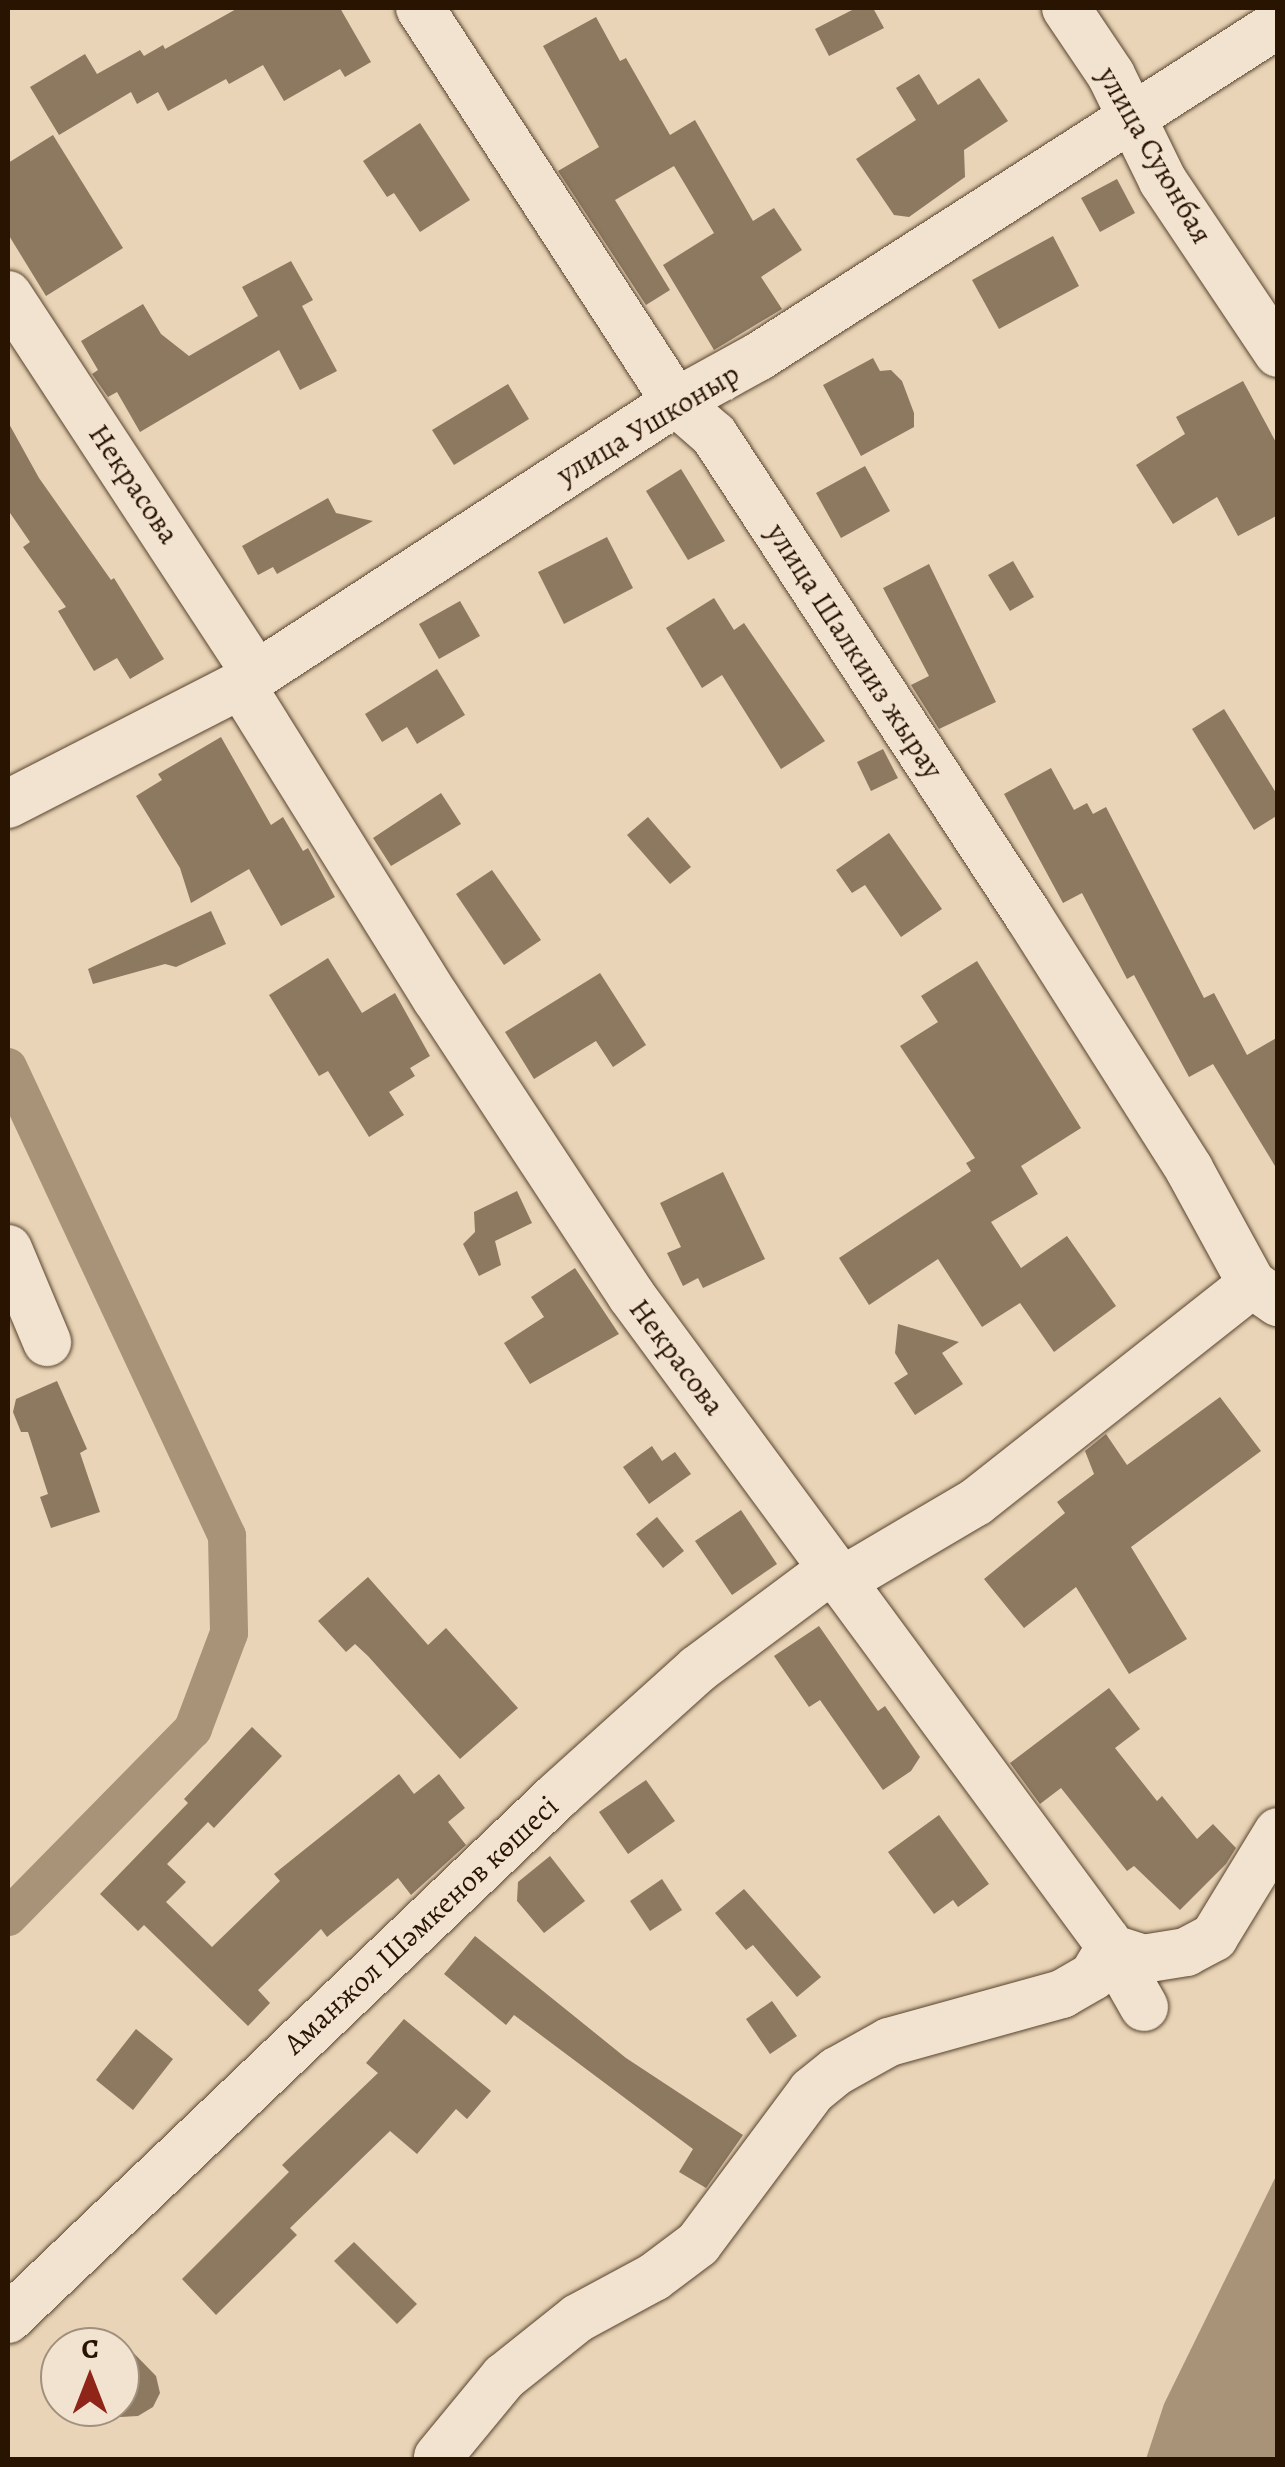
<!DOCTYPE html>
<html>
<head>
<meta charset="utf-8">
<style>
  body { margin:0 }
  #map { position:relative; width:1285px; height:2467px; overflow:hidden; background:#e9d4b7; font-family:Alegreya,serif }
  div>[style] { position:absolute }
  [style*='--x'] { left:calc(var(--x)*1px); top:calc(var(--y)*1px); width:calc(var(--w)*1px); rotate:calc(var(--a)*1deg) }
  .water>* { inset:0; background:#a89379 }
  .canal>* { height:38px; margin:-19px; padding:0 19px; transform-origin:19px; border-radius:19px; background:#a89379 }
  .building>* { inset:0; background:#8d7860 }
  .roads { filter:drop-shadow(0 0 2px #59442e) drop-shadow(0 0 2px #59442e) }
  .minor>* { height:48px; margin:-24px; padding:0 24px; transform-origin:24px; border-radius:24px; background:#f1e3d0 }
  span { translate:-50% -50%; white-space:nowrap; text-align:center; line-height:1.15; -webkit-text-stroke:9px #f1e3d0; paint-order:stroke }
  .street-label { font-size:30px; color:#291401 }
  .frame { position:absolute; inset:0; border:10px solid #291401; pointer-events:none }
  .north { position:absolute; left:40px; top:2327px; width:100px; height:100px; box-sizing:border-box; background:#f1e3d0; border:2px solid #a1907d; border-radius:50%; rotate:0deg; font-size:28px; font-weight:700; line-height:40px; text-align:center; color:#291401 }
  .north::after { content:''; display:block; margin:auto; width:35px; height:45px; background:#8f2418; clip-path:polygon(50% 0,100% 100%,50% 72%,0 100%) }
</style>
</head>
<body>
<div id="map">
  <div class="water">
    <div style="clip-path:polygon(1277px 2174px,1277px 2459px,1146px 2459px,1164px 2404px)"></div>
  </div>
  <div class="canal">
    <div style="--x:8;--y:1067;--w:518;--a:64.97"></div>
    <div style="--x:227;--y:1536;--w:97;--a:88.8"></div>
    <div style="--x:229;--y:1633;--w:103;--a:110.6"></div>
    <div style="--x:193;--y:1729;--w:264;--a:134.5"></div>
  </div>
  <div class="building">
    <div style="clip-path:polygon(238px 8px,340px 8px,371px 62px,345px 77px,340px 69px,284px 101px,263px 65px,229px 84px,226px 79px,168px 111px,158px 92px,137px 104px,131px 92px,59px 135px,30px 87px,85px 54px,97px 74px,140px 50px,144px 56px,163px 45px,165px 49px)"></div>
    <div style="clip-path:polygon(856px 8px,873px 8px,884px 28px,829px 56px,815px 29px)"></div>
    <div style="clip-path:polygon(596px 17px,620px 61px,626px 58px,670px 135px,695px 120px,753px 221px,774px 208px,802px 250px,761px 277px,782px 309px,714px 350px,663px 265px,714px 233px,674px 166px,615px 200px,670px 290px,646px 305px,558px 171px,599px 147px,543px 46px)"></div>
    <div style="clip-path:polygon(919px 74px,938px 105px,979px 78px,1008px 121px,964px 150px,965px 177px,909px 217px,894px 215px,856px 159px,916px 120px,896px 88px)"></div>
    <div style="clip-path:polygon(420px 123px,470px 200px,420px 232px,394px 193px,387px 197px,363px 161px)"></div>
    <div style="clip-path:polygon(53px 135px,123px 248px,46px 296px,8px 234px,8px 163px)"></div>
    <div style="clip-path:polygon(1117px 179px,1135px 213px,1100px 232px,1081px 198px)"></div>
    <div style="clip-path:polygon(1053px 236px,1079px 286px,999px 329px,972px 280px)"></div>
    <div style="clip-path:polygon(291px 261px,313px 300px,302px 306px,337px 371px,300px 390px,279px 350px,140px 432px,117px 392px,108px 397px,92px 374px,98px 370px,81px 341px,143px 304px,161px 334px,189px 356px,258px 316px,242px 287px)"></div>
    <div style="clip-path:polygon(873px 358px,880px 371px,891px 370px,902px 381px,914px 413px,914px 427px,861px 456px,823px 385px)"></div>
    <div style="clip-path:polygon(1243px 381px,1278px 446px,1278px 515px,1238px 536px,1217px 497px,1173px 524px,1136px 465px,1185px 434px,1176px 417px)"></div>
    <div style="clip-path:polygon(508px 384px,529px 419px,454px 465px,432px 430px)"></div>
    <div style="clip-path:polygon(8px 422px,39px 478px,111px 580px,114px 578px,164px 659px,130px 679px,117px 658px,94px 671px,58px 611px,66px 607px,23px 547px,30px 542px,8px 510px)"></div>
    <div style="clip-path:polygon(865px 466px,890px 511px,841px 538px,816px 493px)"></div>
    <div style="clip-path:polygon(681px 469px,725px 541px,688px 560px,646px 491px)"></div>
    <div style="clip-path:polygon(328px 498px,336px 513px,373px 521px,277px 574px,273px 567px,258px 575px,242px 546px)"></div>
    <div style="clip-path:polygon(607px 537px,633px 588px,564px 624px,538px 572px)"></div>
    <div style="clip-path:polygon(1013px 561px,1034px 597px,1010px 611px,988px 575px)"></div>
    <div style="clip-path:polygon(929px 564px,996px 702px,939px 729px,911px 685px,929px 676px,883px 588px)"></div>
    <div style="clip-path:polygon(714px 598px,734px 630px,744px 623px,825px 741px,781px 769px,722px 675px,702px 688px,666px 628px)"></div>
    <div style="clip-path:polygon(460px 601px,480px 636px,439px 659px,419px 624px)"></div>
    <div style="clip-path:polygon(437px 669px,465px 715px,417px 744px,407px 727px,382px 742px,365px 714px)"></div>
    <div style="clip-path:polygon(1224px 709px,1278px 796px,1278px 815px,1254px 830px,1192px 729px)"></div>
    <div style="clip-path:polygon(221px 737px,271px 825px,283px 817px,303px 851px,308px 848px,335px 897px,281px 926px,249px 869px,191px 903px,180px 868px,136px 796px,162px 780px,158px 774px)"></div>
    <div style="clip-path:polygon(883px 749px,898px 778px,871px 791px,857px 762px)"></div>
    <div style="clip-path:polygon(1051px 768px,1074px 810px,1087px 803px,1093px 814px,1106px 807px,1204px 998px,1214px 993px,1247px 1055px,1278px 1037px,1278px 1171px,1213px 1064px,1189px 1077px,1134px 975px,1127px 979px,1082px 893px,1063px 903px,1004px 794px)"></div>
    <div style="clip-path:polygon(441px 793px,461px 824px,391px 866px,373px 838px)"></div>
    <div style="clip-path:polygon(648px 817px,691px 867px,670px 884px,627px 835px)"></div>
    <div style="clip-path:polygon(889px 833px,942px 909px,901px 937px,865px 885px,852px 893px,836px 870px)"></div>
    <div style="clip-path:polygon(492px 870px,541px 940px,504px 965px,456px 894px)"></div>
    <div style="clip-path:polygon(211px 911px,226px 944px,176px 967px,165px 964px,93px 984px,88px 969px)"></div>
    <div style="clip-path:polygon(328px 958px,362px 1013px,395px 993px,430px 1056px,410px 1068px,415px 1076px,389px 1092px,404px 1115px,369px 1137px,328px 1071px,319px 1076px,269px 995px)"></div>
    <div style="clip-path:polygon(977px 961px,1081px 1128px,1021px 1166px,1038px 1194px,991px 1222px,1021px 1268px,1067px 1236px,1116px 1306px,1054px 1352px,1020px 1303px,982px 1327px,938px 1259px,869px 1305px,839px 1258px,971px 1171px,966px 1163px,975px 1158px,900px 1046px,938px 1022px,921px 996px)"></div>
    <div style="clip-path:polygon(600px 973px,646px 1045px,613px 1067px,596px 1041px,534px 1079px,505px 1032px)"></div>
    <div style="clip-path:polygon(723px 1172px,765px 1259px,703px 1288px,698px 1278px,683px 1286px,667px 1253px,681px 1247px,660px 1203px)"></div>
    <div style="clip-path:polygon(517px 1191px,532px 1223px,495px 1241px,501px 1265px,479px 1276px,463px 1244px,475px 1232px,474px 1212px)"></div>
    <div style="clip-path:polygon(575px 1268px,619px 1334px,530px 1384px,504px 1343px,544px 1317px,531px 1297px)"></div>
    <div style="clip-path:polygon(898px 1324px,959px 1342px,942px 1353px,963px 1384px,915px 1415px,894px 1383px,908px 1374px,895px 1353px)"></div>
    <div style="clip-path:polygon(57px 1381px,87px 1449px,80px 1453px,100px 1512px,51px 1528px,40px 1497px,48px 1494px,28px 1432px,21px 1432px,13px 1412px,16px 1399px)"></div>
    <div style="clip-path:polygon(1220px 1397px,1261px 1451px,1131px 1547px,1187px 1639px,1129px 1674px,1076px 1587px,1024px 1628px,984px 1579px,1065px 1513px,1057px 1502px,1094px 1474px,1085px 1451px,1106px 1434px,1127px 1465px)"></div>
    <div style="clip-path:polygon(652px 1446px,662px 1461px,675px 1452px,691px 1474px,649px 1504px,623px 1467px)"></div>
    <div style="clip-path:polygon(741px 1510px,777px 1564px,732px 1595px,695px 1541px)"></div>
    <div style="clip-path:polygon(657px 1517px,684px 1551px,663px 1568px,636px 1534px)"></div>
    <div style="clip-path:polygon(368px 1577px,428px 1645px,446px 1628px,518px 1708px,460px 1759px,368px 1656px,355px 1644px,346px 1652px,318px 1621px)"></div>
    <div style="clip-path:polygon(819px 1626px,878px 1711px,885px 1706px,920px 1757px,911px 1771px,883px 1790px,820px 1700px,809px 1707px,774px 1656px)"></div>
    <div style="clip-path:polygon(1109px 1688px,1140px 1729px,1115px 1748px,1157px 1801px,1162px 1796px,1197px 1839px,1213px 1824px,1236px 1848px,1226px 1864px,1180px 1910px,1134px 1866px,1127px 1871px,1061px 1788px,1040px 1804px,1010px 1763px)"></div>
    <div style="clip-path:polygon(252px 1727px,282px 1756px,214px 1828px,208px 1822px,167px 1864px,186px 1882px,166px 1902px,212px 1947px,280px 1881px,274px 1874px,399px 1774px,414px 1794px,439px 1774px,465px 1808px,448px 1822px,466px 1845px,411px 1895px,398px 1878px,327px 1937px,321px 1929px,258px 1990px,270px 2003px,248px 2026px,144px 1925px,138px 1931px,100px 1894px,188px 1803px,184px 1799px)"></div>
    <div style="clip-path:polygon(646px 1780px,675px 1821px,628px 1854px,599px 1812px)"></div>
    <div style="clip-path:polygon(939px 1815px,989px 1884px,958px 1907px,953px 1900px,934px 1914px,888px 1852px)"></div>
    <div style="clip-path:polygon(550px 1856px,585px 1901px,544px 1933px,517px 1901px,518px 1882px)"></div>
    <div style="clip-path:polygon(662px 1879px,682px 1910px,650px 1931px,630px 1901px)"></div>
    <div style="clip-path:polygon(744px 1889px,821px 1977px,797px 1997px,753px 1945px,746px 1950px,715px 1913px)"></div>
    <div style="clip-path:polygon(475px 1936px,626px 2058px,743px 2135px,706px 2188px,679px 2172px,693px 2149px,514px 2015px,506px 2025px,444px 1974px)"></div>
    <div style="clip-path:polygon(772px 2001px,797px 2036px,770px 2054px,746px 2019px)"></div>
    <div style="clip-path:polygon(404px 2019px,491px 2091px,467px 2119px,456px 2109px,417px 2154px,390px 2131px,290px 2228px,297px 2235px,216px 2315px,182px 2279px,289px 2172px,282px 2165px,378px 2073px,366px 2063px)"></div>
    <div style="clip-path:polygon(136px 2029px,173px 2059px,133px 2110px,96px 2080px)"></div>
    <div style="clip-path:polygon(354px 2242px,417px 2304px,397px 2324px,334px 2261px)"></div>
    <div style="clip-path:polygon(120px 2339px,156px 2376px,160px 2393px,153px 2407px,138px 2416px,120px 2417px)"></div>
  </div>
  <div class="roads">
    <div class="minor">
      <div style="--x:420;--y:8;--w:470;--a:57"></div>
      <div style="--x:676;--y:402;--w:50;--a:41"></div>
      <div style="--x:714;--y:435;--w:574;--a:56.81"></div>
      <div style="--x:1028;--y:915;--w:301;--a:57.6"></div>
      <div style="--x:1189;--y:1169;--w:131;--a:61.3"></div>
      <div style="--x:1252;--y:1284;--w:32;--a:35"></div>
      <div style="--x:1066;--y:8;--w:81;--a:56.1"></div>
      <div style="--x:1111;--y:75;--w:118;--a:63.9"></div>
      <div style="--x:1163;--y:181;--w:207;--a:56.2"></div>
      <div style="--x:8;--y:295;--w:454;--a:56.8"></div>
      <div style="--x:241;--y:685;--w:369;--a:58.1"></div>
      <div style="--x:436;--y:998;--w:355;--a:56.7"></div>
      <div style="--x:631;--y:1295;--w:801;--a:53.63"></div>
      <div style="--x:1106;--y:1940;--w:77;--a:60.4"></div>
      <div style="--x:8;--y:804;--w:262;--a:-27.1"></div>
      <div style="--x:241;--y:685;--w:519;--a:-33.05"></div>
      <div style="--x:676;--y:402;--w:94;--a:-28.8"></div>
      <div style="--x:758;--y:357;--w:617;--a:-32.63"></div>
      <div style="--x:8;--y:1249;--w:101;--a:67.2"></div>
      <div style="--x:840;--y:1582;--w:158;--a:-30.5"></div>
      <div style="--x:976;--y:1502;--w:352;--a:-38.3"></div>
      <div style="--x:8;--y:2319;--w:760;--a:-43.61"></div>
      <div style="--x:558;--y:1795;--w:188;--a:-42"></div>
      <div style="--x:698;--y:1669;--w:166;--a:-36.7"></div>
      <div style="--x:438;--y:2457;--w:104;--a:-50.5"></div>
      <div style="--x:504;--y:2377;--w:95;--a:-38.6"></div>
      <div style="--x:578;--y:2318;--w:86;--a:-28.3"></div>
      <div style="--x:654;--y:2277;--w:55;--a:-36.9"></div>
      <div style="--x:698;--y:2244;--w:191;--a:-53.3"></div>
      <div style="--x:812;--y:2091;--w:32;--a:-39"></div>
      <div style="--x:837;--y:2071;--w:60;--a:-29.1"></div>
      <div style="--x:889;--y:2042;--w:180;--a:-15.5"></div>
      <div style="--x:1062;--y:1994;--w:36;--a:-30"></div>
      <div style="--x:1093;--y:1976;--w:33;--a:-59"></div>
      <div style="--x:1110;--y:1948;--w:35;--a:18"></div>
      <div style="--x:1143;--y:1959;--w:44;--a:-9.2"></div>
      <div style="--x:1186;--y:1952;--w:32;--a:-28"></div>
      <div style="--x:1214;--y:1937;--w:123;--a:-58.6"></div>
    </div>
  </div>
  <div class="street-label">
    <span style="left:1155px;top:155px;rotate:60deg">улица Суюнбая</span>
    <span style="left:648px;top:424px;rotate:-31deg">улица Ушконыр</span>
    <span style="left:134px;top:484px;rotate:56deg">Некрасова</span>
    <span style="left:855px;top:651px;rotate:57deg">улица Шалкииз жырау</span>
    <span style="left:677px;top:1357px;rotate:53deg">Некрасова</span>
    <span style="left:421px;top:1925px;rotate:-43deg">Аманжол Шәмкенов көшесі</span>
  </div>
  <div class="frame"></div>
  <div class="north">С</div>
</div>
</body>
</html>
